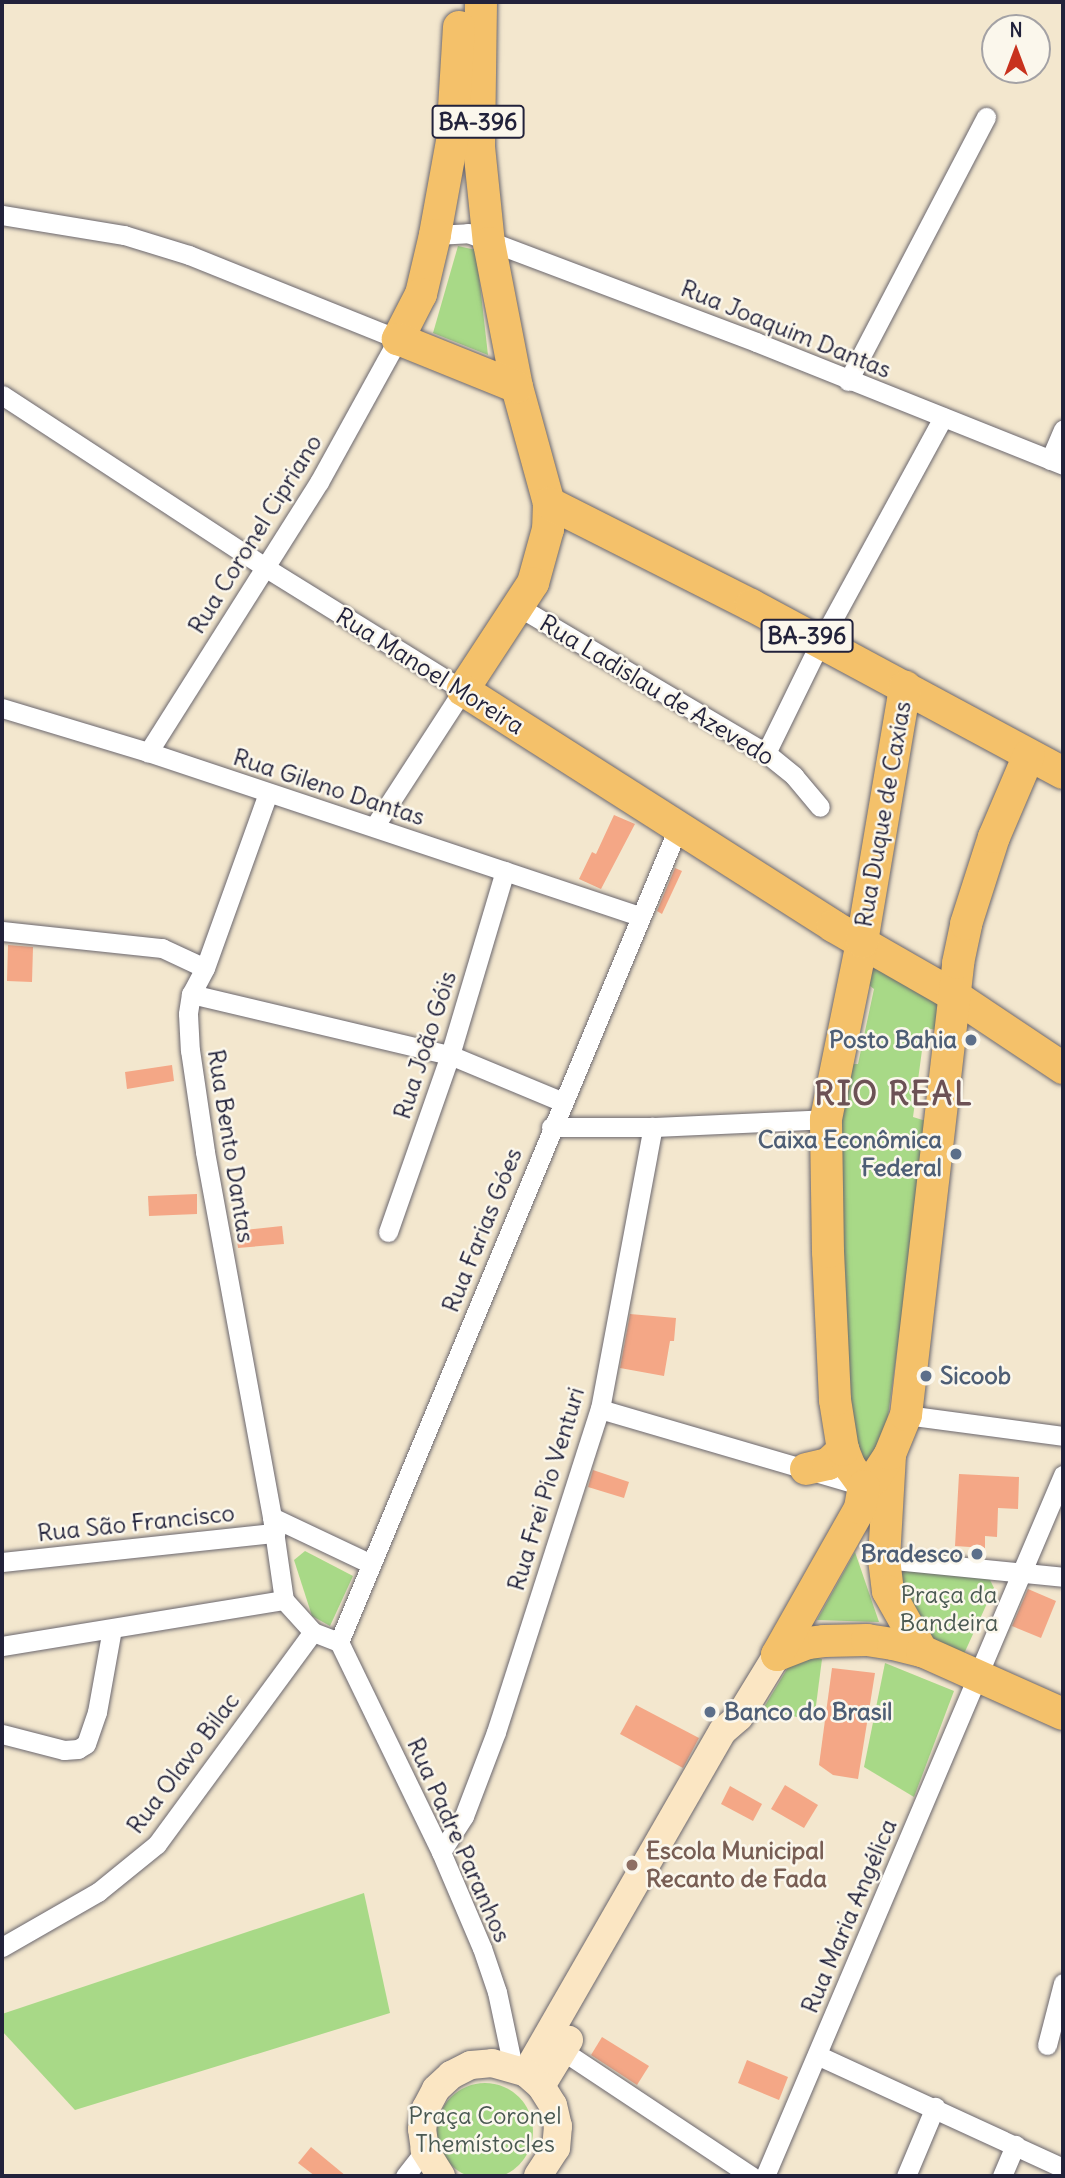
<!DOCTYPE html>
<html>
<head>
<meta charset="utf-8">
<style>
  body { margin:0 }
  #map { position:relative; width:1065px; height:2178px; overflow:hidden; background:#f3e7ce; font-family:Delius,sans-serif }
  div>[style] { position:absolute }
  [style*='--x'] { left:calc(var(--x)*1px); top:calc(var(--y)*1px); width:calc(var(--w)*1px); rotate:calc(var(--a)*1deg) }
  .green>* { inset:0; background:#a8d987 }
  .round { border-radius:50% }
  .building>* { inset:0; background:#f4a786 }
  .roads { filter:drop-shadow(0 0 2px #6b676e) drop-shadow(0 0 2px #6b676e) }
  .street>* { height:19px; margin:-9.5px; padding:0 9.5px; transform-origin:9.5px; border-radius:9.5px; background:#fff }
  .secondary>* { height:28px; margin:-14px; padding:0 14px; transform-origin:14px; border-radius:14px; background:#fbe6c3 }
  .primary>* { height:32px; margin:-16px; padding:0 16px; transform-origin:16px; border-radius:16px; background:#f4c16a }
  .dots>* { width:19px; height:19px; translate:-50% -50%; box-sizing:border-box; border:4px solid #fbf7ec; border-radius:50% }
  span { translate:-50% -50%; white-space:nowrap; text-align:center; line-height:1.15; -webkit-text-stroke:5px #fbf7ec; paint-order:stroke }
  .shield-label span { padding:2px 5px; background:#fbf7ec; border:2px solid; border-radius:5px; -webkit-text-stroke-width:0 }
  .shield-label { font-size:23px; color:#22223b; font-weight:700 }
  .street-label { font-size:24px; color:#22223b }
  .service-label { font-size:24px; color:#4e5e75; font-weight:700 }
  .right { translate:-100% -50%; text-align:right }
  .left { translate:0 -50%; text-align:left }
  .park-label { font-size:24px; color:#4a5952 }
  .education-label { font-size:24px; color:#785e54; font-weight:700 }
  .district-label { font-size:32px; color:#6c5155; font-weight:700; letter-spacing:2px }
  .frame { position:absolute; inset:0; border:4px solid #22223b; pointer-events:none }
  .north { position:absolute; left:981px; top:14px; width:70px; height:70px; box-sizing:border-box; background:#fbf7ec; border:2px solid #a4a2a5; border-radius:50%; rotate:0deg; font-size:19px; font-weight:700; line-height:28px; text-align:center; color:#22223b }
  .north::after { content:''; display:block; margin:auto; width:24px; height:32px; background:#c8321e; clip-path:polygon(50% 0,100% 100%,50% 72%,0 100%) }
</style>
</head>
<body>
<div id="map">
  <div class="green">
    <div style="clip-path:polygon(458px 246px,476px 250px,488px 355px,433px 333px)"></div>
    <div style="clip-path:polygon(878px 966px,937px 999px,939px 1008px,937px 1030px,925px 1028px,913px 1117px,929px 1122px,887px 1423px,870px 1464px,859px 1464px,842px 1396px,834px 1126px,845px 1064px,858px 1064px,874px 989px,865px 982px,869px 972px)"></div>
    <div style="clip-path:polygon(305px 1551px,353px 1576px,330px 1626px,312px 1616px,294px 1560px)"></div>
    <div style="clip-path:polygon(855px 1552px,879px 1622px,817px 1620px)"></div>
    <div style="clip-path:polygon(898px 1570px,989px 1578px,994px 1588px,963px 1656px,927px 1637px,894px 1583px)"></div>
    <div style="clip-path:polygon(808px 1656px,822px 1659px,814px 1721px,763px 1709px,790px 1664px)"></div>
    <div style="clip-path:polygon(885px 1663px,954px 1691px,914px 1797px,864px 1767px)"></div>
    <div style="clip-path:polygon(364px 1893px,390px 2013px,75px 2110px,2px 2031px,2px 2014px)"></div>
    <div class="round" style="left:437px;top:2083px;width:96px;height:96px"></div>
  </div>
  <div class="building">
    <div style="clip-path:polygon(614px 815px,635px 824px,601px 889px,579px 879px,592px 852px,596px 854px)"></div>
    <div style="clip-path:polygon(675px 868px,682px 871px,662px 914px,657px 911px)"></div>
    <div style="clip-path:polygon(8px 945px,33px 947px,32px 982px,7px 981px)"></div>
    <div style="clip-path:polygon(172px 1065px,174px 1081px,127px 1089px,125px 1072px)"></div>
    <div style="clip-path:polygon(197px 1194px,197px 1214px,149px 1216px,148px 1196px)"></div>
    <div style="clip-path:polygon(282px 1226px,284px 1244px,238px 1248px,236px 1231px)"></div>
    <div style="clip-path:polygon(630px 1314px,676px 1318px,674px 1341px,670px 1341px,664px 1376px,620px 1368px)"></div>
    <div style="clip-path:polygon(593px 1470px,629px 1482px,624px 1498px,588px 1487px)"></div>
    <div style="clip-path:polygon(959px 1474px,1019px 1477px,1018px 1509px,998px 1508px,997px 1537px,985px 1536px,985px 1548px,955px 1546px)"></div>
    <div style="clip-path:polygon(1028px 1589px,1056px 1601px,1041px 1638px,1012px 1626px)"></div>
    <div style="clip-path:polygon(832px 1668px,875px 1673px,858px 1779px,833px 1775px,819px 1765px)"></div>
    <div style="clip-path:polygon(636px 1705px,699px 1738px,683px 1768px,620px 1734px)"></div>
    <div style="clip-path:polygon(785px 1785px,818px 1805px,804px 1828px,771px 1809px)"></div>
    <div style="clip-path:polygon(730px 1786px,762px 1804px,753px 1821px,721px 1804px)"></div>
    <div style="clip-path:polygon(602px 2037px,649px 2066px,637px 2085px,591px 2055px)"></div>
    <div style="clip-path:polygon(747px 2060px,788px 2077px,779px 2100px,738px 2083px)"></div>
    <div style="clip-path:polygon(311px 2147px,346px 2176px,315px 2176px,298px 2163px)"></div>
  </div>
  <div class="roads">
    <div class="street">
      <div style="--x:2;--y:215;--w:124;--a:9.3"></div>
      <div style="--x:124;--y:235;--w:68;--a:17.1"></div>
      <div style="--x:189;--y:255;--w:225;--a:21.9"></div>
      <div style="--x:398;--y:339;--w:163;--a:118.9"></div>
      <div style="--x:319;--y:482;--w:320;--a:122.3"></div>
      <div style="--x:435;--y:235;--w:33;--a:-3"></div>
      <div style="--x:468;--y:233;--w:308;--a:20.7"></div>
      <div style="--x:756;--y:342;--w:331;--a:21.8"></div>
      <div style="--x:848;--y:381;--w:298;--a:-62.4"></div>
      <div style="--x:2;--y:395;--w:312;--a:33.2"></div>
      <div style="--x:263;--y:566;--w:235;--a:31.8"></div>
      <div style="--x:463;--y:690;--w:163;--a:123"></div>
      <div style="--x:1050;--y:460;--w:33;--a:-67"></div>
      <div style="--x:519;--y:607;--w:287;--a:30.6"></div>
      <div style="--x:766;--y:753;--w:36;--a:39"></div>
      <div style="--x:794;--y:776;--w:40;--a:50"></div>
      <div style="--x:2;--y:708;--w:152;--a:16.8"></div>
      <div style="--x:148;--y:752;--w:518;--a:18.47"></div>
      <div style="--x:766;--y:753;--w:123;--a:-63.9"></div>
      <div style="--x:820;--y:643;--w:257;--a:-61.4"></div>
      <div style="--x:268;--y:793;--w:186;--a:109.8"></div>
      <div style="--x:205;--y:968;--w:30;--a:118"></div>
      <div style="--x:191;--y:994;--w:20;--a:99"></div>
      <div style="--x:188;--y:1014;--w:36;--a:87"></div>
      <div style="--x:190;--y:1050;--w:103;--a:81.6"></div>
      <div style="--x:205;--y:1152;--w:371;--a:79.6"></div>
      <div style="--x:272;--y:1517;--w:84;--a:81.8"></div>
      <div style="--x:284;--y:1600;--w:43;--a:47.8"></div>
      <div style="--x:313;--y:1632;--w:28;--a:21"></div>
      <div style="--x:2;--y:931;--w:161;--a:6.1"></div>
      <div style="--x:162;--y:948;--w:47;--a:24.9"></div>
      <div style="--x:191;--y:994;--w:266;--a:13.3"></div>
      <div style="--x:450;--y:1055;--w:122;--a:22.6"></div>
      <div style="--x:551;--y:1127;--w:102;--a:0"></div>
      <div style="--x:653;--y:1127;--w:173;--a:-2.6"></div>
      <div style="--x:388;--y:1232;--w:188;--a:-70.7"></div>
      <div style="--x:450;--y:1055;--w:192;--a:-73.4"></div>
      <div style="--x:600;--y:1409;--w:274;--a:16.3"></div>
      <div style="--x:906;--y:1415;--w:158;--a:7.6"></div>
      <div style="--x:272;--y:1517;--w:110;--a:25.4"></div>
      <div style="--x:884;--y:1559;--w:180;--a:5.7"></div>
      <div style="--x:2;--y:1562;--w:275;--a:-6.1"></div>
      <div style="--x:339;--y:1642;--w:882;--a:-67.39"></div>
      <div style="--x:339;--y:1642;--w:233;--a:64.1"></div>
      <div style="--x:441;--y:1852;--w:104;--a:66.9"></div>
      <div style="--x:482;--y:1948;--w:46;--a:71.2"></div>
      <div style="--x:497;--y:1992;--w:77;--a:78"></div>
      <div style="--x:2;--y:1646;--w:286;--a:-9.3"></div>
      <div style="--x:2;--y:1734;--w:64;--a:14.5"></div>
      <div style="--x:64;--y:1750;--w:14;--a:-4"></div>
      <div style="--x:78;--y:1749;--w:9;--a:-32"></div>
      <div style="--x:86;--y:1744;--w:34;--a:-71"></div>
      <div style="--x:97;--y:1712;--w:84;--a:-79.8"></div>
      <div style="--x:441;--y:1852;--w:43;--a:-57.4"></div>
      <div style="--x:464;--y:1816;--w:90;--a:-69.1"></div>
      <div style="--x:496;--y:1732;--w:339;--a:-72.2"></div>
      <div style="--x:600;--y:1409;--w:287;--a:-79.4"></div>
      <div style="--x:2;--y:1947;--w:111;--a:-29.8"></div>
      <div style="--x:98;--y:1892;--w:76;--a:-39.1"></div>
      <div style="--x:157;--y:1844;--w:263;--a:-53.7"></div>
      <div style="--x:554;--y:2045;--w:237;--a:33.6"></div>
      <div style="--x:1047;--y:2045;--w:64;--a:-75.5"></div>
      <div style="--x:817;--y:2055;--w:271;--a:24.7"></div>
      <div style="--x:405;--y:2176;--w:33;--a:-52"></div>
      <div style="--x:765;--y:2176;--w:762;--a:-66.97"></div>
      <div style="--x:906;--y:2176;--w:75;--a:-67.2"></div>
      <div style="--x:1002;--y:2176;--w:34;--a:-67"></div>
    </div>
    <div class="secondary">
      <div style="--x:526;--y:2073;--w:395;--a:-60.1"></div>
      <div style="--x:723;--y:1731;--w:21;--a:-41"></div>
      <div style="--x:739;--y:1717;--w:73;--a:-58.5"></div>
      <div style="--x:541;--y:2086;--w:54;--a:-58.7"></div>
      <div style="--x:441;--y:2176;--w:31;--a:-122"></div>
      <div style="--x:425;--y:2150;--w:21;--a:-98"></div>
      <div style="--x:422;--y:2129;--w:21;--a:-79"></div>
      <div style="--x:426;--y:2108;--w:21;--a:-62"></div>
      <div style="--x:436;--y:2089;--w:21;--a:-43"></div>
      <div style="--x:451;--y:2075;--w:22;--a:-27"></div>
      <div style="--x:471;--y:2065;--w:21;--a:-5"></div>
      <div style="--x:492;--y:2063;--w:35;--a:16"></div>
      <div style="--x:526;--y:2073;--w:20;--a:41"></div>
      <div style="--x:541;--y:2086;--w:22;--a:58"></div>
      <div style="--x:553;--y:2105;--w:22;--a:77"></div>
      <div style="--x:558;--y:2126;--w:22;--a:95"></div>
      <div style="--x:556;--y:2148;--w:33;--a:123"></div>
    </div>
    <div class="primary">
      <div style="--x:481;--y:2;--w:145;--a:90.8"></div>
      <div style="--x:479;--y:147;--w:97;--a:84.1"></div>
      <div style="--x:489;--y:243;--w:147;--a:79"></div>
      <div style="--x:517;--y:387;--w:120;--a:74.6"></div>
      <div style="--x:549;--y:503;--w:26;--a:92"></div>
      <div style="--x:548;--y:529;--w:56;--a:105.5"></div>
      <div style="--x:533;--y:583;--w:128;--a:123.2"></div>
      <div style="--x:463;--y:690;--w:439;--a:32.5"></div>
      <div style="--x:833;--y:926;--w:141;--a:29.8"></div>
      <div style="--x:955;--y:996;--w:130;--a:33.7"></div>
      <div style="--x:459;--y:27;--w:114;--a:93.5"></div>
      <div style="--x:452;--y:141;--w:96;--a:100.3"></div>
      <div style="--x:435;--y:235;--w:61;--a:103.3"></div>
      <div style="--x:421;--y:294;--w:51;--a:117.1"></div>
      <div style="--x:398;--y:339;--w:128;--a:22"></div>
      <div style="--x:549;--y:503;--w:226;--a:26.8"></div>
      <div style="--x:751;--y:605;--w:354;--a:28.3"></div>
      <div style="--x:890;--y:1455;--w:104;--a:93.3"></div>
      <div style="--x:884;--y:1559;--w:32;--a:83"></div>
      <div style="--x:888;--y:1591;--w:69;--a:60.5"></div>
      <div style="--x:806;--y:1469;--w:23;--a:-13"></div>
      <div style="--x:828;--y:1464;--w:21;--a:-43"></div>
      <div style="--x:864;--y:1486;--w:24;--a:-126"></div>
      <div style="--x:850;--y:1467;--w:18;--a:-112"></div>
      <div style="--x:843;--y:1450;--w:51;--a:-99.1"></div>
      <div style="--x:835;--y:1400;--w:148;--a:-92.7"></div>
      <div style="--x:828;--y:1252;--w:133;--a:-90.9"></div>
      <div style="--x:826;--y:1119;--w:181;--a:-78.5"></div>
      <div style="--x:862;--y:942;--w:259;--a:-80.4"></div>
      <div style="--x:864;--y:1486;--w:12;--a:-35"></div>
      <div style="--x:874;--y:1479;--w:30;--a:-57"></div>
      <div style="--x:890;--y:1454;--w:42;--a:-67.7"></div>
      <div style="--x:906;--y:1415;--w:455;--a:-83.4"></div>
      <div style="--x:958;--y:963;--w:40;--a:-78"></div>
      <div style="--x:966;--y:924;--w:91;--a:-72.2"></div>
      <div style="--x:994;--y:837;--w:89;--a:-66.9"></div>
      <div style="--x:777;--y:1655;--w:33;--a:-21"></div>
      <div style="--x:808;--y:1643;--w:16;--a:-7"></div>
      <div style="--x:824;--y:1641;--w:43;--a:-1.3"></div>
      <div style="--x:867;--y:1640;--w:26;--a:9"></div>
      <div style="--x:893;--y:1644;--w:30;--a:14"></div>
      <div style="--x:922;--y:1651;--w:154;--a:24.1"></div>
      <div style="--x:777;--y:1655;--w:169;--a:-60.5"></div>
      <div style="--x:860;--y:1508;--w:22;--a:-80"></div>
    </div>
  </div>
  <div class="dots">
    <div style="left:971px;top:1040px;background:#5c6f8a"></div>
    <div style="left:956px;top:1154px;background:#5c6f8a"></div>
    <div style="left:926px;top:1376px;background:#5c6f8a"></div>
    <div style="left:977px;top:1554px;background:#5c6f8a"></div>
    <div style="left:710px;top:1712px;background:#5c6f8a"></div>
    <div style="left:632px;top:1865px;background:#8d6e63"></div>
  </div>
  <div class="shield-label">
    <span style="left:478px;top:122px">BA-396</span>
    <span style="left:807px;top:636px">BA-396</span>
  </div>
  <div class="street-label">
    <span style="left:786px;top:329px;rotate:22deg">Rua Joaquim Dantas</span>
    <span style="left:255px;top:534px;rotate:-58deg">Rua Coronel Cipriano</span>
    <span style="left:430px;top:671px;rotate:32deg">Rua Manoel Moreira</span>
    <span style="left:657px;top:690px;rotate:31deg">Rua Ladislau de Azevedo</span>
    <span style="left:329px;top:787px;rotate:18deg">Rua Gileno Dantas</span>
    <span style="left:883px;top:814px;rotate:-80deg">Rua Duque de Caxias</span>
    <span style="left:425px;top:1045px;rotate:-72deg">Rua João Góis</span>
    <span style="left:231px;top:1146px;rotate:81deg">Rua Bento Dantas</span>
    <span style="left:482px;top:1230px;rotate:-68deg">Rua Farias Góes</span>
    <span style="left:546px;top:1489px;rotate:-73deg">Rua Frei Pio Venturi</span>
    <span style="left:136px;top:1523px;rotate:-6deg">Rua São Francisco</span>
    <span style="left:183px;top:1763px;rotate:-53deg">Rua Olavo Bilac</span>
    <span style="left:459px;top:1840px;rotate:66deg">Rua Padre Paranhos</span>
    <span style="left:849px;top:1916px;rotate:-67deg">Rua Maria Angélica</span>
  </div>
  <div class="service-label">
    <span class="right" style="left:957px;top:1040px">Posto Bahia</span>
    <span class="right" style="left:942px;top:1154px">Caixa Econômica<br>Federal</span>
    <span class="left" style="left:940px;top:1376px">Sicoob</span>
    <span class="right" style="left:963px;top:1554px">Bradesco</span>
    <span class="left" style="left:724px;top:1712px">Banco do Brasil</span>
  </div>
  <div class="park-label">
    <span style="left:949px;top:1609px">Praça da<br>Bandeira</span>
    <span style="left:485px;top:2130px">Praça Coronel<br>Themístocles</span>
  </div>
  <div class="education-label">
    <span class="left" style="left:646px;top:1865px">Escola Municipal<br>Recanto de Fada</span>
  </div>
  <div class="district-label">
    <span style="left:894px;top:1094px">RIO REAL</span>
  </div>
  <div class="frame"></div>
  <div class="north">N</div>
</div>
</body>
</html>
